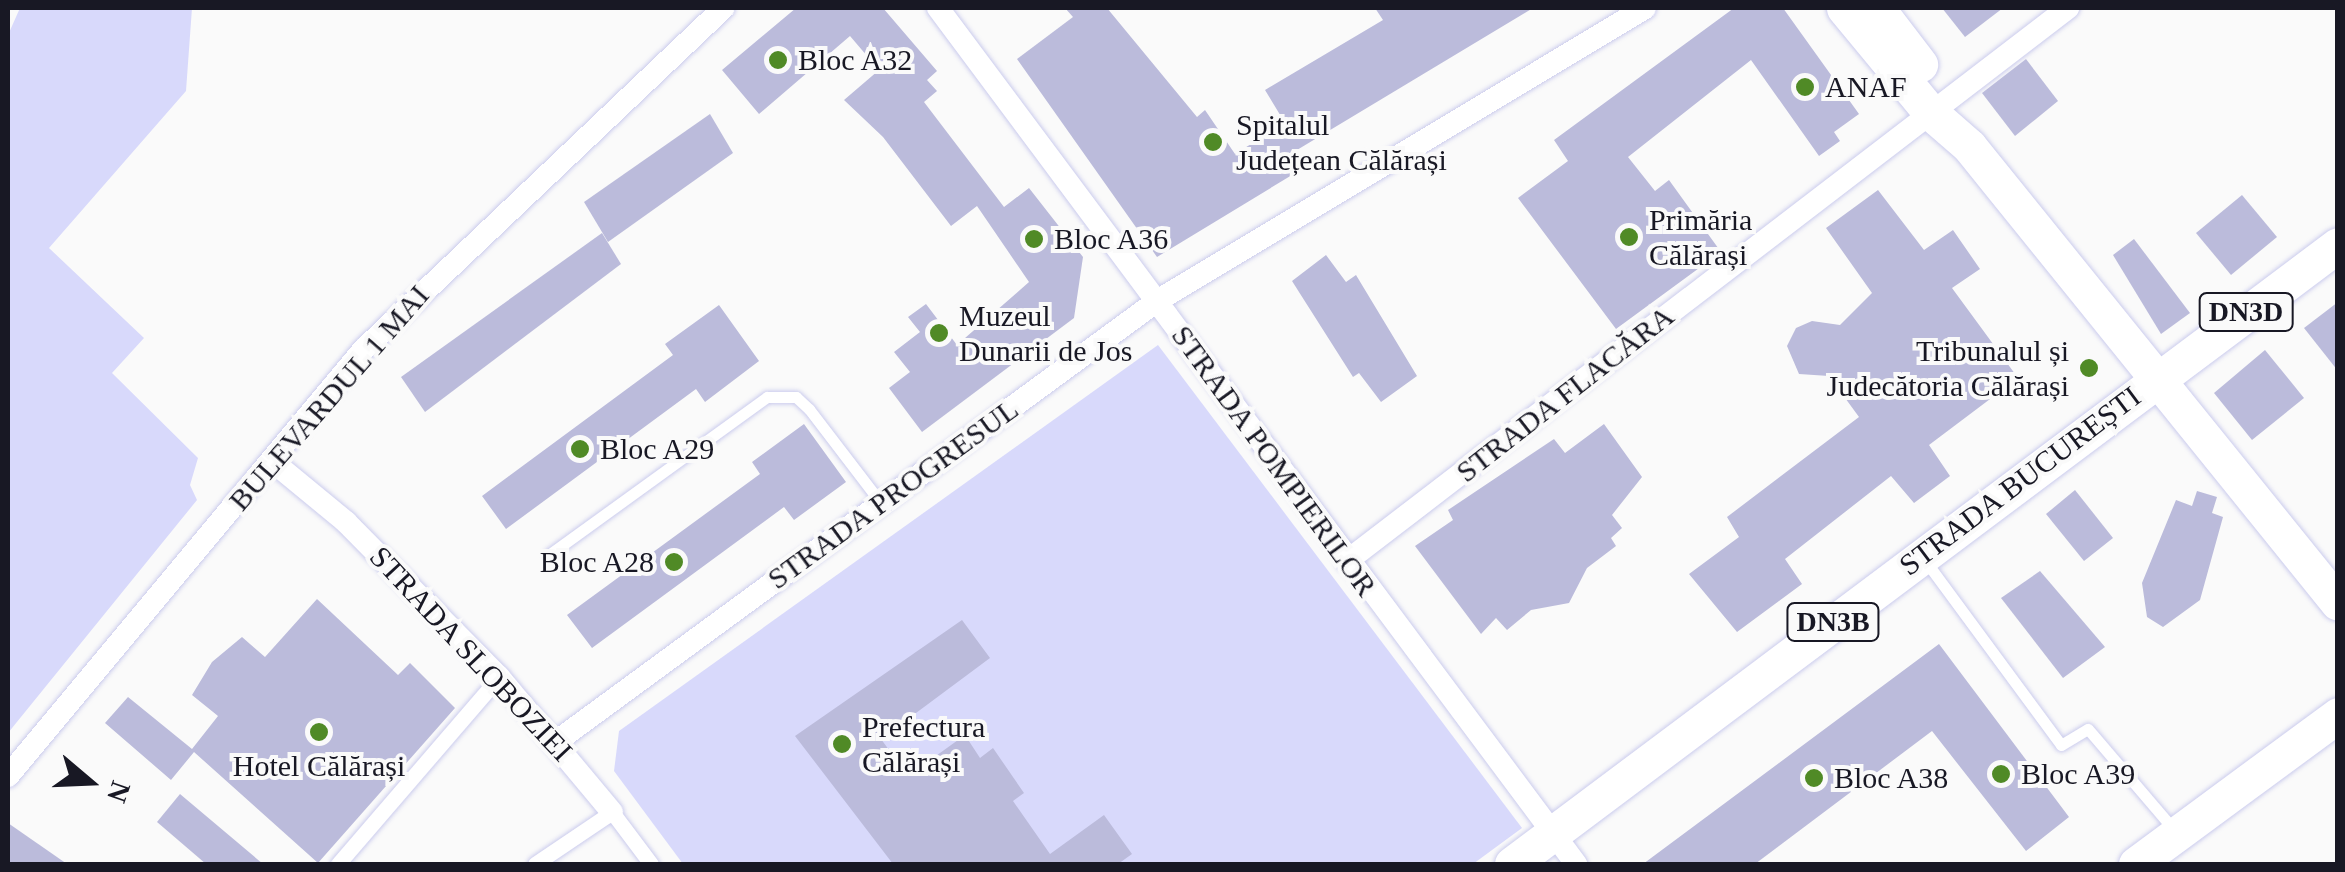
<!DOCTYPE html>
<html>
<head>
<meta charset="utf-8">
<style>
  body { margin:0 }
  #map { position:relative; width:2345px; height:872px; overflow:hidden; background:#fafafa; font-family:Georgia,serif }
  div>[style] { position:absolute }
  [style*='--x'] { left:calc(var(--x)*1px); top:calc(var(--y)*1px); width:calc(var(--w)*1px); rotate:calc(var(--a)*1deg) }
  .green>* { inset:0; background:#d8d9fb }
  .building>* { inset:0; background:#bbbbdb }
  .roads { filter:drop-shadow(0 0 2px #cbcced) drop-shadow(0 0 2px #cbcced) }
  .service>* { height:11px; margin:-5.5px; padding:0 5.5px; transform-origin:5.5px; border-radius:5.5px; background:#fff }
  .pedestrian>* { height:15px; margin:-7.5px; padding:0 7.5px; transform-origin:7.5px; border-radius:7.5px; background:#fff }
  .minor>* { height:22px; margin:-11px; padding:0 11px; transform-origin:11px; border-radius:11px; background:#fff }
  .primary>* { height:35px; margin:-17.5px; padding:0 17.5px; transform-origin:17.5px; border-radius:17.5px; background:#fff }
  .dots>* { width:28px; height:28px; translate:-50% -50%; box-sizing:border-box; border:5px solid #fafafa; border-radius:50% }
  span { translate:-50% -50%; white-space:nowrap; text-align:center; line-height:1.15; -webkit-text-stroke:8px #fafafa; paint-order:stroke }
  .shield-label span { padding:2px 8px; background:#fafafa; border:2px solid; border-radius:8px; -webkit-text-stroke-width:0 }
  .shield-label { font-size:28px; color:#181824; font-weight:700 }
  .poi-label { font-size:30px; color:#181824 }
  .left { translate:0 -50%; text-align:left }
  .right { translate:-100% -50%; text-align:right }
  .street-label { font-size:30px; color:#181824 }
  .frame { position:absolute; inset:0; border:10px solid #181824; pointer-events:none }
  .north { position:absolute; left:40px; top:732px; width:100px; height:100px; -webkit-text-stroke:8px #fafafa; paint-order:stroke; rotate:109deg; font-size:28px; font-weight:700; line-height:40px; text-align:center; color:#181824 }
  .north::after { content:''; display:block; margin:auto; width:35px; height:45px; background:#181824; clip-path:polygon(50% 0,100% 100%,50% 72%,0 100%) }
</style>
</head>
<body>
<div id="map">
  <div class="green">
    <div style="clip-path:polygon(20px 8px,192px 8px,186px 91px,49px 248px,144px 338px,112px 373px,198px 458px,190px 485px,197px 500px,8px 733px,8px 35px)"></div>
    <div style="clip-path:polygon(1158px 345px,1522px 828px,1473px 864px,683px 864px,614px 771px,619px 731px)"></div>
  </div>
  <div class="building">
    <div style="clip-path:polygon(796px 8px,883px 8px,937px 71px,927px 80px,937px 91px,924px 102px,1004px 207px,1029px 188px,1083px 257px,1074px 318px,922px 432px,889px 388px,910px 372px,894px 352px,920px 332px,908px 317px,926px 304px,957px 345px,1029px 282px,977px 206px,951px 226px,883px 137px,844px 100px,879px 70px,850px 36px,759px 114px,722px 70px)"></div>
    <div style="clip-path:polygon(1065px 8px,1107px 8px,1197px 117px,1205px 110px,1235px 154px,1285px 123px,1265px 90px,1383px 20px,1375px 8px,1533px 8px,1282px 159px,1292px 175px,1157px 257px,1017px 59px,1073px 17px)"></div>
    <div style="clip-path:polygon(1734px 8px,1783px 8px,1859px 114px,1834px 132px,1840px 141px,1819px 156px,1751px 60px,1628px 157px,1655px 191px,1669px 180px,1721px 252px,1616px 329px,1518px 198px,1568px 161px,1554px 140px)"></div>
    <div style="clip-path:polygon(1942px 8px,2003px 8px,1965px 37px)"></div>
    <div style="clip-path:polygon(2026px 59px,2058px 101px,2015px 136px,1982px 93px)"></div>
    <div style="clip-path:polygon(710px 114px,733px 153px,608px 242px,584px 202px)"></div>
    <div style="clip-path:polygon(1878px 190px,1924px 250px,1953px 230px,1980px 269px,1952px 288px,2018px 378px,1929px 445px,1950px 476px,1914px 503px,1891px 476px,1785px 559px,1802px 584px,1737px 632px,1689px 574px,1739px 537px,1727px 517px,1859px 417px,1829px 376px,1799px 374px,1787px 346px,1796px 328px,1812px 321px,1840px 325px,1872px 293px,1826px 228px)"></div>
    <div style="clip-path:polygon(2242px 195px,2277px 237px,2231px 275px,2196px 233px)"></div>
    <div style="clip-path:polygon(602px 233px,621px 264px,425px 412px,401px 377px)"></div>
    <div style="clip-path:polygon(2134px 239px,2190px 313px,2161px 334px,2113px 255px)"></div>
    <div style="clip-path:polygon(1326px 255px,1346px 282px,1356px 275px,1417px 376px,1381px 402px,1359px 373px,1353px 377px,1292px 281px)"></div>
    <div style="clip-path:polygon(2338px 302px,2338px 371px,2304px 328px)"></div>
    <div style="clip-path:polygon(719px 305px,759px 361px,705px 402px,696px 389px,506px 529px,482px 496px,673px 355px,665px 344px)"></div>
    <div style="clip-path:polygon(2265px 350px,2304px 398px,2252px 440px,2214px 393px)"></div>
    <div style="clip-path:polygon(804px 424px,846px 482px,794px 520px,784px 507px,592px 648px,567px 615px,760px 474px,752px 462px)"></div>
    <div style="clip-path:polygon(1604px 424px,1642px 477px,1612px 515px,1622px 528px,1611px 538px,1616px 546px,1587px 568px,1569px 603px,1531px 610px,1507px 630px,1496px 618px,1481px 634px,1415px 546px,1453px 520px,1448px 510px,1554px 439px,1565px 453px)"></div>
    <div style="clip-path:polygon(2075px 490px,2113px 538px,2084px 561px,2046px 514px)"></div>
    <div style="clip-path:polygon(2197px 491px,2217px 497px,2212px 513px,2223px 517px,2200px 600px,2163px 627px,2147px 617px,2142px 583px,2176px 500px,2192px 506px)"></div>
    <div style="clip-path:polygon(2040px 571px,2105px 647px,2063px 678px,2001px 598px)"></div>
    <div style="clip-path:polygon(317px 599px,398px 675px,410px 663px,455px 708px,318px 863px,194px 752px,171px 780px,105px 723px,128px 697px,192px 749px,218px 716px,192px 695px,212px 662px,242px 637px,265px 657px)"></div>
    <div style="clip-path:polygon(962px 620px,990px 658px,881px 739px,908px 776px,965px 735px,980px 758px,993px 748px,1024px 793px,1013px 801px,1050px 854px,1104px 815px,1132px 854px,1118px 864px,893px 864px,795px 736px)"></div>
    <div style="clip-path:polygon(1939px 644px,2069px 817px,2026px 851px,1932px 731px,1755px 864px,1643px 864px)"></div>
    <div style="clip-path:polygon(180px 794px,263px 864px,206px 864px,157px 822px)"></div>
    <div style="clip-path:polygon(8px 823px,67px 864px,8px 864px)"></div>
  </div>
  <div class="roads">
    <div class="service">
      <div style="--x:550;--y:554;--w:268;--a:-35.9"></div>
      <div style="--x:767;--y:397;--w:29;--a:0"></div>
      <div style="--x:796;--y:397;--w:18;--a:43"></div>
      <div style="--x:809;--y:409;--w:117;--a:52.6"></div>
      <div style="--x:1924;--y:559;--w:231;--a:53.6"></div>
      <div style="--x:2061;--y:745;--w:31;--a:-31"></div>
      <div style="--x:2088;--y:729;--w:134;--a:49.5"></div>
    </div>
    <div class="pedestrian">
      <div style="--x:338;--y:864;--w:247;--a:-49.3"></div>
      <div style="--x:535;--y:864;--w:93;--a:-34"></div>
      <div style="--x:612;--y:812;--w:65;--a:53.1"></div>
    </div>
    <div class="minor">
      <div style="--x:938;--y:8;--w:1068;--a:53.3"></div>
      <div style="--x:272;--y:461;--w:96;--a:39.5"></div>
      <div style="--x:346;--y:522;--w:218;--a:45.4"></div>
      <div style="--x:499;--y:677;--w:176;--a:50.1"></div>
      <div style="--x:1347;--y:561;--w:909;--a:-37.49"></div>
      <div style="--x:557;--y:741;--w:744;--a:-36.25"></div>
      <div style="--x:1157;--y:301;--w:569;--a:-30.98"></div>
      <div style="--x:8;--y:776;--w:555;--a:-50.19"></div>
      <div style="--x:363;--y:350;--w:497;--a:-43.5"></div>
    </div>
    <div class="primary">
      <div style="--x:1844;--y:8;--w:135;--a:50.4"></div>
      <div style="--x:1930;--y:112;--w:52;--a:41.1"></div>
      <div style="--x:1969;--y:146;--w:587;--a:51.08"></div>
      <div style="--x:1877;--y:8;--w:71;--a:52.5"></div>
      <div style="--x:1512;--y:864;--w:1032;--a:-36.85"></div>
      <div style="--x:2136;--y:864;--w:251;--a:-36.4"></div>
    </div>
  </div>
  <div class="dots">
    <div style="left:778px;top:60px;background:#508a26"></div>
    <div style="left:1805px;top:87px;background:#508a26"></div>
    <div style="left:1213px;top:142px;background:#508a26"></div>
    <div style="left:1629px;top:237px;background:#508a26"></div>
    <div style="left:1034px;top:239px;background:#508a26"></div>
    <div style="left:939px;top:333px;background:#508a26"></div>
    <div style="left:2089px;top:368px;background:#508a26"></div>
    <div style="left:580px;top:449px;background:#508a26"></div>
    <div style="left:674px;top:562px;background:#508a26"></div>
    <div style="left:319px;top:732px;background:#508a26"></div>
    <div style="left:842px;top:744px;background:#508a26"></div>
    <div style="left:2001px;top:774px;background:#508a26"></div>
    <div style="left:1814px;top:778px;background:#508a26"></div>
  </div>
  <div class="shield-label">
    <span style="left:2246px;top:312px">DN3D</span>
    <span style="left:1833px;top:622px">DN3B</span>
  </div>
  <div class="poi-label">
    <span class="left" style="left:798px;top:60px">Bloc A32</span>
    <span class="left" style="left:1825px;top:87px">ANAF</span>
    <span class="left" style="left:1236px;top:142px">Spitalul<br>Județean Călărași</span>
    <span class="left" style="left:1649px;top:237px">Primăria<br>Călărași</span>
    <span class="left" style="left:1054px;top:239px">Bloc A36</span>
    <span class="left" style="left:959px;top:333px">Muzeul<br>Dunarii de Jos</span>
    <span class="right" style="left:2069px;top:368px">Tribunalul și<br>Judecătoria Călărași</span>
    <span class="left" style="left:600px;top:449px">Bloc A29</span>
    <span class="right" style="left:654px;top:562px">Bloc A28</span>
    <span class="left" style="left:862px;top:744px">Prefectura<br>Călărași</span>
    <span style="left:319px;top:766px">Hotel Călărași</span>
    <span class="left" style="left:2021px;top:774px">Bloc A39</span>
    <span class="left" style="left:1834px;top:778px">Bloc A38</span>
  </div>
  <div class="street-label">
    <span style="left:1565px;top:394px;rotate:-38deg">STRADA FLACĂRA</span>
    <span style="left:329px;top:398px;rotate:-49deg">BULEVARDUL 1 MAI</span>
    <span style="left:1274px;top:461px;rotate:54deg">STRADA POMPIERILOR</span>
    <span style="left:2020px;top:481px;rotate:-37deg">STRADA BUCUREȘTI</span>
    <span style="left:893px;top:494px;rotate:-36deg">STRADA PROGRESUL</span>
    <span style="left:471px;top:654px;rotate:47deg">STRADA SLOBOZIEI</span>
  </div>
  <div class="frame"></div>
  <div class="north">N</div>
</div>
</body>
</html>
